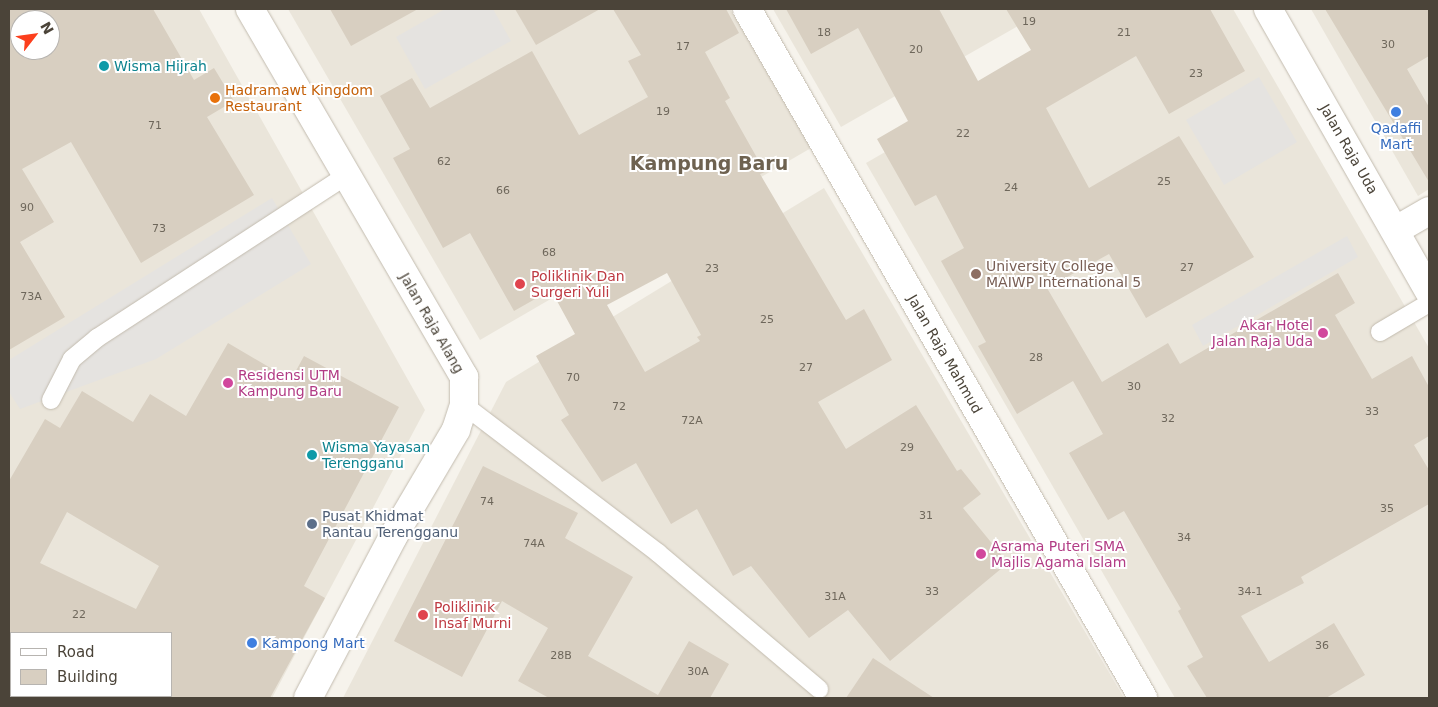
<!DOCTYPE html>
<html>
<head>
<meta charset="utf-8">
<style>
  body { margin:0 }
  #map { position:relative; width:1438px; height:707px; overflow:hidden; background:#f6f3ec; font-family:"DejaVu Sans",sans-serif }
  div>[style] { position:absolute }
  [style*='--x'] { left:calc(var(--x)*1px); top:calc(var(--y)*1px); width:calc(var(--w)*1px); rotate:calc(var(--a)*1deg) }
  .residential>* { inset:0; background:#eae5da }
  .parking>* { inset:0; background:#e5e3e0 }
  .building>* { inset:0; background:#d8cfc1 }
  .roads { filter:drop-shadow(0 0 1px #c2bbae) drop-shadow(0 0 1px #c2bbae) }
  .service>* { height:18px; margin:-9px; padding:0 9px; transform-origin:9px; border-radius:9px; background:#fff }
  .minor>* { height:28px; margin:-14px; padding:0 14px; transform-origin:14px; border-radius:14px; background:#fff }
  .tertiary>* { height:28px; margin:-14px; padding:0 14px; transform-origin:14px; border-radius:14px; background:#fff }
  .dots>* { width:14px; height:14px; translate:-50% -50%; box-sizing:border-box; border:2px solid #fff; border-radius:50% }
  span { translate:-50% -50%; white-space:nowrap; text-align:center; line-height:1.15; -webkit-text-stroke:4px #fff; paint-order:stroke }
  .number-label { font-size:11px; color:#6e675b }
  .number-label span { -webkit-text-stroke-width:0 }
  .culture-label { font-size:14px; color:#0d838f }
  .left { translate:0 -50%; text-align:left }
  .food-label { font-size:14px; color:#c56008 }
  .shop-label { font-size:14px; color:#366cbe }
  .street-label { font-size:14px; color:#4b4439 }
  .education-label { font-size:14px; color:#785e54 }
  .health-label { font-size:14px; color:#be3a42 }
  .hotel-label { font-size:14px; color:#b23c85 }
  .right { translate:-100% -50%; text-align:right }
  .service-label { font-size:14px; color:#4e5e75 }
  .district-label { font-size:19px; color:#6e6250; font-weight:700 }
  .frame { position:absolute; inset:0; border:10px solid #4b4439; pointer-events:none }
  .legend { position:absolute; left:10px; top:632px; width:162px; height:65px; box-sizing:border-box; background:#fff; border:1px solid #b7b4b0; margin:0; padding:6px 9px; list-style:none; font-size:15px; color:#4b4439 }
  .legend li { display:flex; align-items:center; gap:10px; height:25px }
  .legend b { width:25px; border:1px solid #b7b4b0 }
  .north { position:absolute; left:10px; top:10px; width:50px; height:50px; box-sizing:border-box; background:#fff; border:1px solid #b7b4b0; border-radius:50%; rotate:60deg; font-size:14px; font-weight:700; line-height:20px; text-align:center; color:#4b4439 }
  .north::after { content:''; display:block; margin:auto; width:18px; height:22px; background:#fc3f1d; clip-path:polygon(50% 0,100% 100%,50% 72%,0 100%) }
</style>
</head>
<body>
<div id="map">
  <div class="residential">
    <div style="clip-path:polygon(evenodd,9px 9px,199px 9px,425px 410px,272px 698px,9px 698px,9px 9px,20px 20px,50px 20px,50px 50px,20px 50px,20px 20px,9px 9px,11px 633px,171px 633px,171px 696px,11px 696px,11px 633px)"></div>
    <div style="clip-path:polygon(288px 9px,730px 9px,811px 148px,480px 340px)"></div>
    <div style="clip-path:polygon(773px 9px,1048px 9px,841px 127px)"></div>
    <div style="clip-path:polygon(1134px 9px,1233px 9px,1429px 348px,1429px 698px,1175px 698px,866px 163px)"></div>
    <div style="clip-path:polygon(1311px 9px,1429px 9px,1429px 189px,1418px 196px)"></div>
    <div style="clip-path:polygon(824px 188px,1124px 698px,343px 698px,506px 382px)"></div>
  </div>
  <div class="parking">
    <div style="clip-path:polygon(445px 9px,493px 9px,511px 41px,425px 89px,396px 37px)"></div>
    <div style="clip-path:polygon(1259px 77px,1297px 142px,1224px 185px,1186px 120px)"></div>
    <div style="clip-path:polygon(272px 198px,311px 264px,156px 359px,20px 409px,9px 392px,9px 360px)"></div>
    <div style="clip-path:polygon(1347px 236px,1358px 257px,1203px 346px,1192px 325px)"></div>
  </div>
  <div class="building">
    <div style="clip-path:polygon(evenodd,9px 9px,153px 9px,194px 80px,214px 68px,234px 101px,207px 117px,254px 195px,141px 263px,71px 142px,22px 169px,54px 222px,20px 242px,65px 317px,9px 350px,9px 9px,20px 20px,50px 20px,50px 50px,20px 50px,20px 20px)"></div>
    <div style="clip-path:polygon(330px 9px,418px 9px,351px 46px)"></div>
    <div style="clip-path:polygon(515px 9px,600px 9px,536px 45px)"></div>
    <div style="clip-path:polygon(evenodd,613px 9px,726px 9px,739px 33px,705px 52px,730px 98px,725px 101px,765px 172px,760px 174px,846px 320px,864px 309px,892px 360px,818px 402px,846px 449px,916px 405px,957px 471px,961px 469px,981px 494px,963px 508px,1008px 563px,890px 661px,848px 610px,809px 638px,751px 566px,733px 576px,697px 509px,671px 524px,636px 463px,602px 482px,561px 420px,569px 415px,536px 356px,575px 334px,551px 290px,514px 311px,470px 233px,443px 248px,393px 158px,410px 149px,380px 96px,412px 78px,430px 108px,532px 51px,579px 135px,648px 97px,628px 61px,641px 55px,613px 9px,667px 273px,701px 335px,697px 337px,700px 341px,645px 372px,607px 305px,667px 273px)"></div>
    <div style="clip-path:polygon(786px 9px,939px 9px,978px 81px,1031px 50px,1006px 9px,1210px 9px,1245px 71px,1169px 114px,1136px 56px,1046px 108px,1089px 188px,1179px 136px,1254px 257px,1146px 318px,1109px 254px,1047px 288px,1102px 382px,1168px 343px,1180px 364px,1338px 273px,1355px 303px,1335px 315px,1372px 379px,1412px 356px,1429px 387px,1429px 436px,1414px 445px,1429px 470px,1429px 504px,1301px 577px,1304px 583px,1241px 616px,1269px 662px,1334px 623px,1365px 675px,1326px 698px,1207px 698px,1187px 666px,1203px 657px,1178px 611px,1181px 609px,1124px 511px,1108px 520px,1069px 453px,1103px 434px,1073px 381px,1017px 414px,978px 346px,986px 342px,941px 261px,964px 248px,936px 195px,915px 206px,877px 139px,908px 121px,858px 28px,811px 54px)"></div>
    <div style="clip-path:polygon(1325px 9px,1429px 9px,1429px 56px,1407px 69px,1429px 107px,1429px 182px)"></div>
    <div style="clip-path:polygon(evenodd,228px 343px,291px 380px,304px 356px,399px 407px,304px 586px,325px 598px,270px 698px,171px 698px,171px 633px,9px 633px,9px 481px,45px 419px,60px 428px,82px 391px,133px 422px,150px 394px,186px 416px,228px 343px,67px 512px,159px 566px,136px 609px,40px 563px,67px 512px)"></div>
    <div style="clip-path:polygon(483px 466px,578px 513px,565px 538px,633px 577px,588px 656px,658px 695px,689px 641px,729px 664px,710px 698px,549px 698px,518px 681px,548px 628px,502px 601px,462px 677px,394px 641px)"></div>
    <div style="clip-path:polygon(873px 658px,934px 698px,846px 698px)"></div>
  </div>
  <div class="roads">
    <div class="service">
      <div style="--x:1380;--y:332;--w:57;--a:-30.6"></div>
      <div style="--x:51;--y:400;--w:46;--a:-62.9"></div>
      <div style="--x:72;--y:359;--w:33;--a:-40"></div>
      <div style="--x:97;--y:338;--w:298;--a:-33.1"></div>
      <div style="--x:464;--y:405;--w:244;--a:37.3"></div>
      <div style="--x:658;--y:553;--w:211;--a:40.2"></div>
    </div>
    <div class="minor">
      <div style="--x:250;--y:9;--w:426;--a:59.8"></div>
      <div style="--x:464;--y:377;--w:28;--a:90"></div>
      <div style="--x:464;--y:405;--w:26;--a:108"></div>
      <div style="--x:456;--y:430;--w:122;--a:120.6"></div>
      <div style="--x:394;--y:535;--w:184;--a:117.8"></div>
      <div style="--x:747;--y:9;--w:795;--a:60.11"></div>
      <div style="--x:1396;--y:230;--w:38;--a:-30"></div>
    </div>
    <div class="tertiary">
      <div style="--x:1268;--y:9;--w:325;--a:60.3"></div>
    </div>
  </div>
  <div class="dots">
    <div style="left:104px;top:66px;background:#0f9aa8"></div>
    <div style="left:215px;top:98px;background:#e8710a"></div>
    <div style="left:1396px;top:112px;background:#3f7fe0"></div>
    <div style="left:976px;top:274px;background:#8d6e63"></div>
    <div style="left:520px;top:284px;background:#e0444e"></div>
    <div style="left:1323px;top:333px;background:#d1479c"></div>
    <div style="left:228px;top:383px;background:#d1479c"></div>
    <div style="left:312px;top:455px;background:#0f9aa8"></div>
    <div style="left:312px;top:524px;background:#5c6f8a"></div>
    <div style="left:981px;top:554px;background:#d1479c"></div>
    <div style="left:423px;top:615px;background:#e0444e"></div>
    <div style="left:252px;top:643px;background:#3f7fe0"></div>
  </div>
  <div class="number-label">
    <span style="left:1029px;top:22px">19</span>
    <span style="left:824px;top:33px">18</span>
    <span style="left:1124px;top:33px">21</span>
    <span style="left:1388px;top:45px">30</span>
    <span style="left:683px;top:47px">17</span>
    <span style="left:916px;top:50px">20</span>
    <span style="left:1196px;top:74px">23</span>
    <span style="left:663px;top:112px">19</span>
    <span style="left:155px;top:126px">71</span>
    <span style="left:963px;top:134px">22</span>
    <span style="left:444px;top:162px">62</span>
    <span style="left:1164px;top:182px">25</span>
    <span style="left:1011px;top:188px">24</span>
    <span style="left:503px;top:191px">66</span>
    <span style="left:27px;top:208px">90</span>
    <span style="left:159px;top:229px">73</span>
    <span style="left:549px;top:253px">68</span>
    <span style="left:1187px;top:268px">27</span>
    <span style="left:712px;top:269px">23</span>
    <span style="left:31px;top:297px">73A</span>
    <span style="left:767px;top:320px">25</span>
    <span style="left:1036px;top:358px">28</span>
    <span style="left:806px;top:368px">27</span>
    <span style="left:573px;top:378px">70</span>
    <span style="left:1134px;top:387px">30</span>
    <span style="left:619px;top:407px">72</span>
    <span style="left:1372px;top:412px">33</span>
    <span style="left:1168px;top:419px">32</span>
    <span style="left:692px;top:421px">72A</span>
    <span style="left:907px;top:448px">29</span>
    <span style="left:487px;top:502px">74</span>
    <span style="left:1387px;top:509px">35</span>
    <span style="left:926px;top:516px">31</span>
    <span style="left:1184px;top:538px">34</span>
    <span style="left:534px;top:544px">74A</span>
    <span style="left:932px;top:592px">33</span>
    <span style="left:1250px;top:592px">34-1</span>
    <span style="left:835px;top:597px">31A</span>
    <span style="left:79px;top:615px">22</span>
    <span style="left:1322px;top:646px">36</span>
    <span style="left:561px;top:656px">28B</span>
    <span style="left:698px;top:672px">30A</span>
  </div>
  <div class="culture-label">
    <span class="left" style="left:114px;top:66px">Wisma Hijrah</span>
    <span class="left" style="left:322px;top:455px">Wisma Yayasan<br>Terengganu</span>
  </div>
  <div class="food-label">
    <span class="left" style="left:225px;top:98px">Hadramawt Kingdom<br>Restaurant</span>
  </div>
  <div class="shop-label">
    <span style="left:1396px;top:136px">Qadaffi<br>Mart</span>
    <span class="left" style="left:262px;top:643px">Kampong Mart</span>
  </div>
  <div class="street-label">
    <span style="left:1349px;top:149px;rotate:60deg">Jalan Raja Uda</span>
    <span style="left:432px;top:323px;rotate:60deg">Jalan Raja Alang</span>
    <span style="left:945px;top:354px;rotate:60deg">Jalan Raja Mahmud</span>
  </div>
  <div class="education-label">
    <span class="left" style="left:986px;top:274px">University College<br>MAIWP International 5</span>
  </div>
  <div class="health-label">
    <span class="left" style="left:531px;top:284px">Poliklinik Dan<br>Surgeri Yuli</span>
    <span class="left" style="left:434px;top:615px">Poliklinik<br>Insaf Murni</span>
  </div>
  <div class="hotel-label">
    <span class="right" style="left:1313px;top:333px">Akar Hotel<br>Jalan Raja Uda</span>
    <span class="left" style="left:238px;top:383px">Residensi UTM<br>Kampung Baru</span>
    <span class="left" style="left:991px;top:554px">Asrama Puteri SMA<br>Majlis Agama Islam</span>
  </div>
  <div class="service-label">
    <span class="left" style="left:322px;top:524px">Pusat Khidmat<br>Rantau Terengganu</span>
  </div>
  <div class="district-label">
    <span style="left:709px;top:164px">Kampung Baru</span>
  </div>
  <div class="frame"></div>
  <ul class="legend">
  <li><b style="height:6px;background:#fff"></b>Road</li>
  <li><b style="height:14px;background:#d8cfc1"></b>Building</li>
  </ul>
  <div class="north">N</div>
</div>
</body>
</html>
